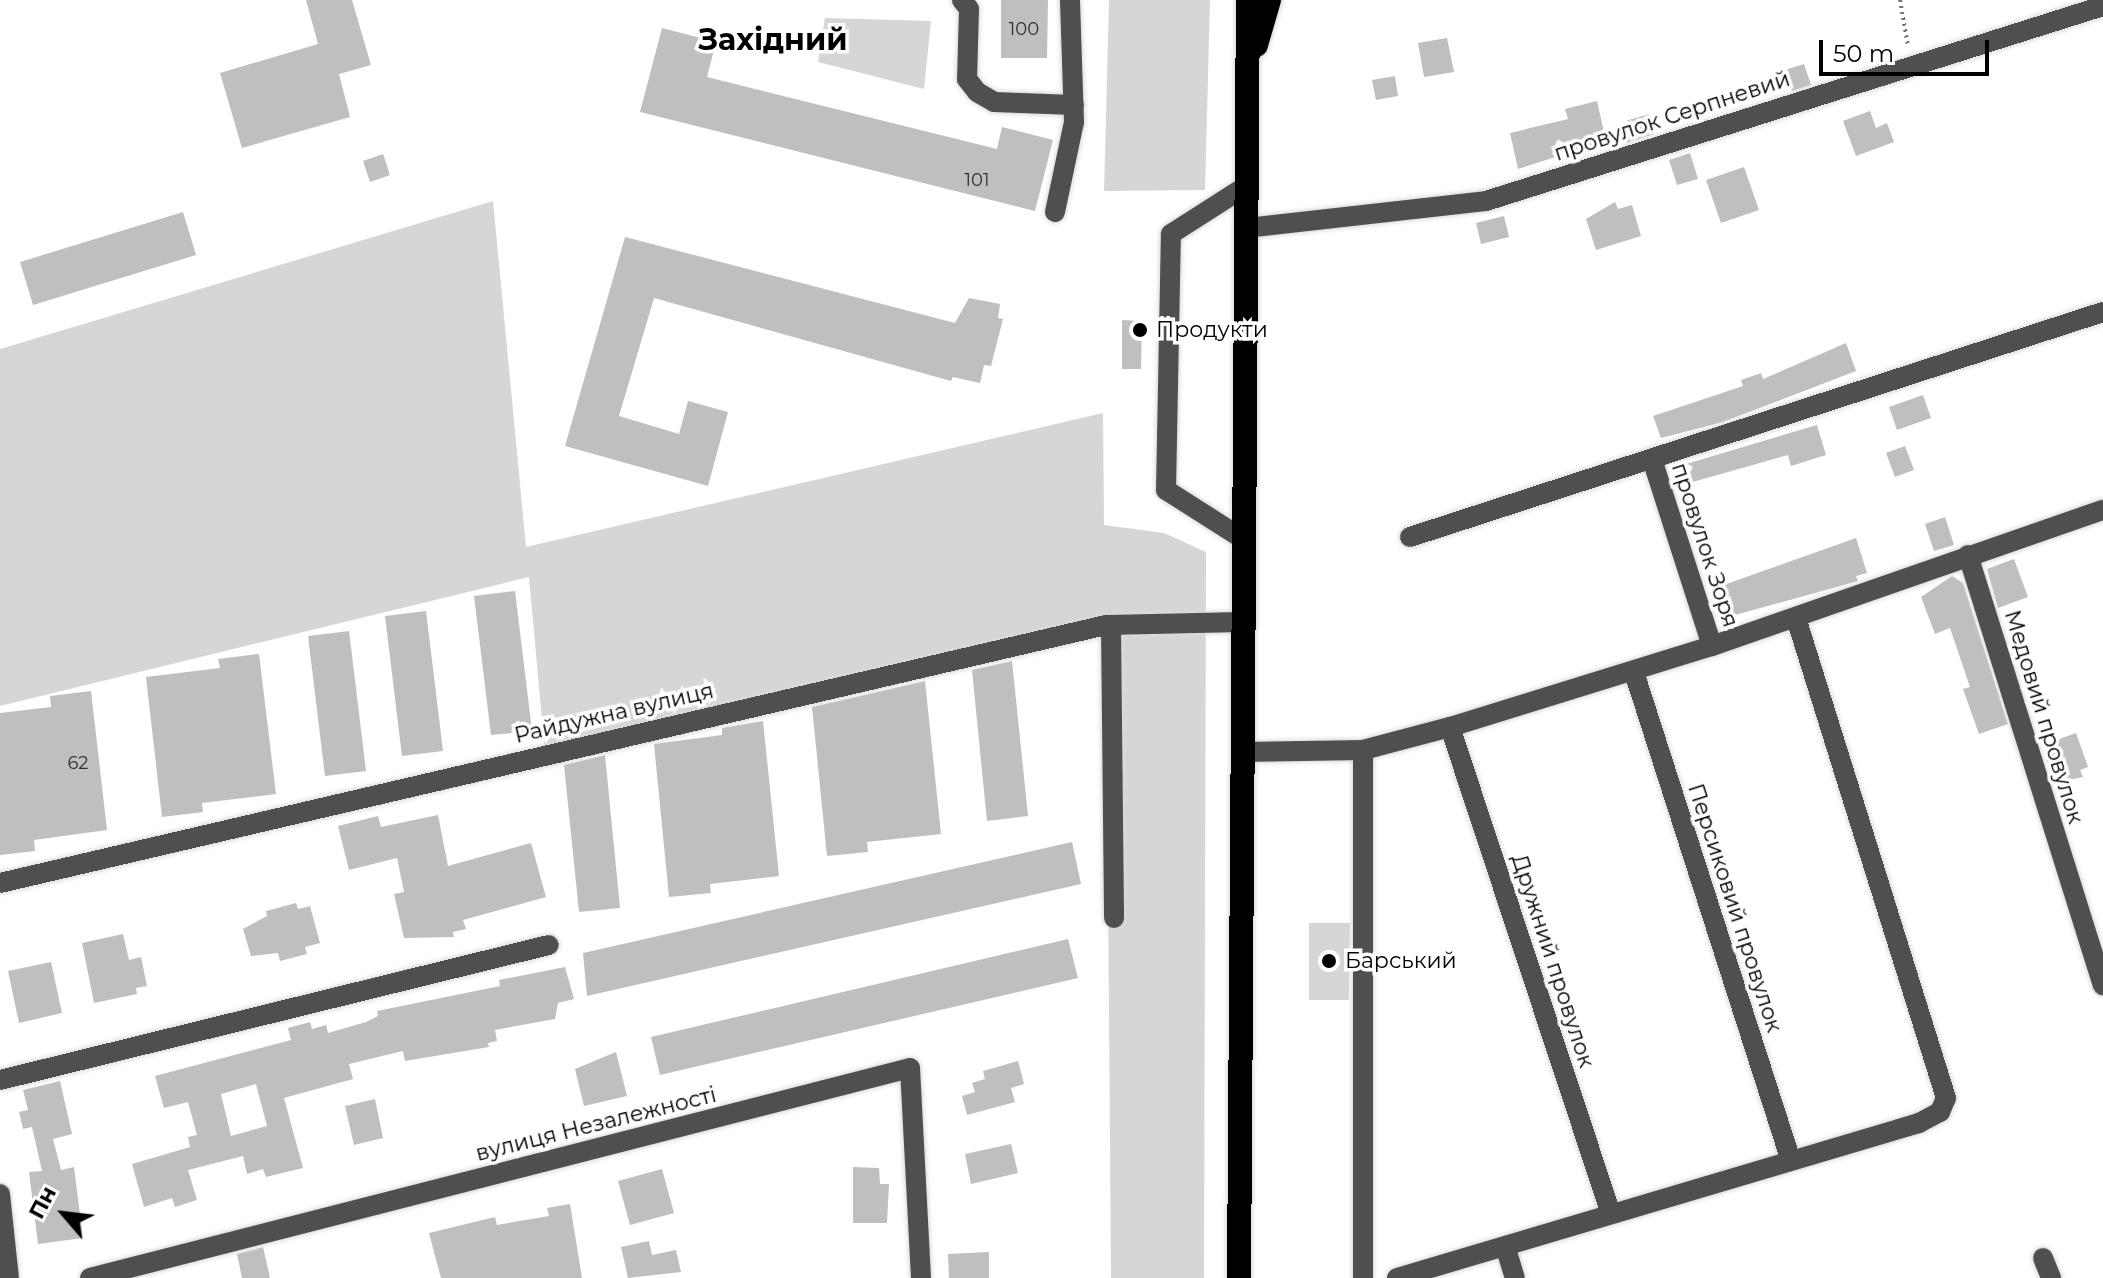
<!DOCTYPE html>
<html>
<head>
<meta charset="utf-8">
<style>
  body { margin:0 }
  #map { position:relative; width:2103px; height:1278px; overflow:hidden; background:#fff; font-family:Montserrat,sans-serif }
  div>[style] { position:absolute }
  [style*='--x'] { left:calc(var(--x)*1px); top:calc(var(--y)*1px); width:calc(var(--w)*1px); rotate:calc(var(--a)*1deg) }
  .green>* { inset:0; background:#d6d6d6 }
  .building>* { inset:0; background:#bfbfbf }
  .path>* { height:4px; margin-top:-2px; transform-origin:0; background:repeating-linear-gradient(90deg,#717171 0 2px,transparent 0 6px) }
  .roads { filter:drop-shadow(0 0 2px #dbdbdb) drop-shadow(0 0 2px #dbdbdb) }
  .minor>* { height:20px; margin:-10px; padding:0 10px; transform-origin:10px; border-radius:10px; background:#4f4f4f }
  .highway>* { height:24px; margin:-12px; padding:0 12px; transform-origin:12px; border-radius:12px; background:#000 }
  .dots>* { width:22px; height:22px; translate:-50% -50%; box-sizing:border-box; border:4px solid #fff; border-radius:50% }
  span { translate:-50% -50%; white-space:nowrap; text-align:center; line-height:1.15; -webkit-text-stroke:7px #fff; paint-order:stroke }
  .number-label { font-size:18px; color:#303030 }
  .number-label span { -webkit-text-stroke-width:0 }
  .street-label { font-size:22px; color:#000 }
  .poi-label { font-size:22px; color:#000 }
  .left { translate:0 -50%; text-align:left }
  .district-label { font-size:30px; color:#000; font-weight:700 }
  .north { position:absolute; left:24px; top:1174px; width:80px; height:80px; -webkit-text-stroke:6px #fff; paint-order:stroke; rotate:298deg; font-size:22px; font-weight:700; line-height:32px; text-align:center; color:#000 }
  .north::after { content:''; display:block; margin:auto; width:28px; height:36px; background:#000; clip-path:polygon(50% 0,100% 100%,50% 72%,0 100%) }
  .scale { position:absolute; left:1819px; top:40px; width:170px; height:36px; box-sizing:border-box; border:4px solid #000; border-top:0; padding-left:10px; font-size:24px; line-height:28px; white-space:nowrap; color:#000; -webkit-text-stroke:6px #fff; paint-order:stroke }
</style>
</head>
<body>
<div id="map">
  <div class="green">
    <div style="clip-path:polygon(1109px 0,1210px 0,1205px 190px,1104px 191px)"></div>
    <div style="clip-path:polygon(825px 18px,931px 21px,924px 89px,818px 62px)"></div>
    <div style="clip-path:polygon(493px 201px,526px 547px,1103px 413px,1104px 525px,1164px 533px,1206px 552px,1204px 1278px,1111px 1278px,1106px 625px,545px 753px,529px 577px,0 706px,0 349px)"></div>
    <div style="clip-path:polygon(1309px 923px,1350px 923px,1349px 1000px,1309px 1000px)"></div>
  </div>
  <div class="building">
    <div style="clip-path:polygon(306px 0,352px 0,371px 65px,339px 74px,350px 117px,242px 148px,220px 73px,318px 44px)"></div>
    <div style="clip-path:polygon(1001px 0,1048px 0,1047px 58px,1001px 58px)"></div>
    <div style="clip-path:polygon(662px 28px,716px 42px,707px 77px,997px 149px,1002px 127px,1053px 140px,1035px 211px,640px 112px)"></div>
    <div style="clip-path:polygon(1447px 38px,1454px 72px,1424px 77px,1418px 43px)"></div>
    <div style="clip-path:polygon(1804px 64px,1811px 85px,1792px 91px,1785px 70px)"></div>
    <div style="clip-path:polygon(1395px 76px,1398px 96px,1376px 100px,1372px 80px)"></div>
    <div style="clip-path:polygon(1597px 101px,1606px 141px,1518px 169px,1510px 133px,1568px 119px,1565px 109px)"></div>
    <div style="clip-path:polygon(1870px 111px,1876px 128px,1887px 123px,1894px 142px,1856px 156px,1843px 121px)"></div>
    <div style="clip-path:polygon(1649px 114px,1654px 134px,1627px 143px,1622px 122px)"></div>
    <div style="clip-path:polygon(1690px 153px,1698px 179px,1677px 185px,1669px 160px)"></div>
    <div style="clip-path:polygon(383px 154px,390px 175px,370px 182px,363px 161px)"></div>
    <div style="clip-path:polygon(1744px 167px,1759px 210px,1721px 223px,1706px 180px)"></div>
    <div style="clip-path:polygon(1615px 202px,1618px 209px,1632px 205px,1641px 236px,1596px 250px,1586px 219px)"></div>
    <div style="clip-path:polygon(183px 212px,196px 255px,33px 305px,20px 262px)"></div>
    <div style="clip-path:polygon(1504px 216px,1509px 237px,1481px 244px,1476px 223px)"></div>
    <div style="clip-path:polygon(625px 237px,955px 323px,969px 298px,1000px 304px,998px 318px,1003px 319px,991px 366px,984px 365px,980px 383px,953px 377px,951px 381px,654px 298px,619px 416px,679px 434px,688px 401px,728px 412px,708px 486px,565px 446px)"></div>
    <div style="clip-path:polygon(1122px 320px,1142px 321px,1141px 369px,1122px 369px)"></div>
    <div style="clip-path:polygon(1846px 343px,1856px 371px,1723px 422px,1661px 438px,1653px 416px,1743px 386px,1741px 380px,1761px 373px,1763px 379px)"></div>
    <div style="clip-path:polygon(1923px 395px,1931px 418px,1897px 430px,1889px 407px)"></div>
    <div style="clip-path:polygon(1817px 425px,1826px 455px,1791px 466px,1788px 455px,1682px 485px,1676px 467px)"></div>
    <div style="clip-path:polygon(1905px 446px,1914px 470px,1895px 477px,1886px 453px)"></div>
    <div style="clip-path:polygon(1945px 517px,1954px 545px,1934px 551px,1925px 524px)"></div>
    <div style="clip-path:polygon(1856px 538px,1867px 573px,1856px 576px,1858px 581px,1728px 617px,1718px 587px)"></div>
    <div style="clip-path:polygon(2014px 559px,2028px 597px,1998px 608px,1987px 569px)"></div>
    <div style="clip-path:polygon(1952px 576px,1963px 583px,2008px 724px,1979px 734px,1963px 689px,1970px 687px,1950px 628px,1935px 634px,1921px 597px)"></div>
    <div style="clip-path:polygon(515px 591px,532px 731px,491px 735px,474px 596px)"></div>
    <div style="clip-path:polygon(426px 611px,443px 751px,402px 756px,385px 616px)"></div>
    <div style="clip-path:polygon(349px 631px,366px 771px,325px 776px,308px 636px)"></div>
    <div style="clip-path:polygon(259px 654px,276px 794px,202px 803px,203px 812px,162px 817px,146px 677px,220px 668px,218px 659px)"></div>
    <div style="clip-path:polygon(1012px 661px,1028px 816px,987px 821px,972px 670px)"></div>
    <div style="clip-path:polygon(925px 681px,941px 834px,867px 842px,868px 852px,827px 856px,812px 707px)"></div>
    <div style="clip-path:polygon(91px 691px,107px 830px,34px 840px,35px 851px,0 855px,0 713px,51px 707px,50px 696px)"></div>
    <div style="clip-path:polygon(763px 721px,779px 876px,710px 884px,711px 893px,669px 897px,654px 744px,722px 735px,722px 728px)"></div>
    <div style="clip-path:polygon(2076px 733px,2088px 767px,2080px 770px,2083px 777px,2053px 783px,2045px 756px,2059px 750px,2056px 740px)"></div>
    <div style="clip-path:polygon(605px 755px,620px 908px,579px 912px,564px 765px)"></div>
    <div style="clip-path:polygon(438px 815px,448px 866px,531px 843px,546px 897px,463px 920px,466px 929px,453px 932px,454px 937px,404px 938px,394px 894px,404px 892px,397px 858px,349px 870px,338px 826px,378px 816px,381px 827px)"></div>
    <div style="clip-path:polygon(1072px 842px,1081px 884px,587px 996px,583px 953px)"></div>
    <div style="clip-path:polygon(296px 903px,298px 909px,310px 906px,320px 943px,305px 947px,307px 954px,280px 961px,278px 953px,251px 956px,243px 929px,267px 916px,266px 911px)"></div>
    <div style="clip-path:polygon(123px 934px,129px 960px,141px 957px,147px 986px,136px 988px,137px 994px,94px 1003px,82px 943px)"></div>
    <div style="clip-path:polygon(1068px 939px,1078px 978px,660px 1075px,651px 1037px)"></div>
    <div style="clip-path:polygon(51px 962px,62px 1013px,19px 1023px,8px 971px)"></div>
    <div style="clip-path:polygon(evenodd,565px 967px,574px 999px,558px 1003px,555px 1019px,495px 1030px,497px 1041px,488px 1043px,489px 1047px,405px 1061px,403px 1051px,349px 1064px,353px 1079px,284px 1098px,303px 1168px,266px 1177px,263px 1169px,247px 1174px,243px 1156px,188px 1170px,197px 1200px,175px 1207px,172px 1198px,144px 1207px,132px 1164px,190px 1147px,188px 1137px,197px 1135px,188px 1102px,164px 1108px,155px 1076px,291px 1040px,288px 1028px,310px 1022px,312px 1029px,326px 1025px,328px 1033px,366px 1022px,378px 1016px,377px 1011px,500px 986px,499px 980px,565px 967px,256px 1084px,267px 1126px,231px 1136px,221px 1094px,256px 1084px)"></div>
    <div style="clip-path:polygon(616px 1052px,627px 1096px,584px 1106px,575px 1069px)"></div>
    <div style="clip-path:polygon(1018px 1061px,1024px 1084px,1011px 1088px,1015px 1102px,967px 1115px,962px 1096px,975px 1092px,972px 1083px,985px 1079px,983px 1071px)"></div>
    <div style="clip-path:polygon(60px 1081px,72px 1134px,53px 1139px,61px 1170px,74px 1167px,83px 1238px,38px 1244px,29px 1172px,42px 1171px,32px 1127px,23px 1129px,19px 1112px,28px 1110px,23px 1090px)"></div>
    <div style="clip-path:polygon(375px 1099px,383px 1138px,354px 1145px,345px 1106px)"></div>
    <div style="clip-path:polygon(1011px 1144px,1018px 1173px,971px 1184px,965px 1154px)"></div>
    <div style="clip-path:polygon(853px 1167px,879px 1168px,880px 1184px,889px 1184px,887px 1223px,853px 1223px)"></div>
    <div style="clip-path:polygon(662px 1169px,674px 1213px,630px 1225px,618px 1181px)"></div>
    <div style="clip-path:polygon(570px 1204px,582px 1278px,441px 1278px,429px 1233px,495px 1217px,497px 1225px,549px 1216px,547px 1208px)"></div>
    <div style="clip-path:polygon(649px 1241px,652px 1255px,676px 1250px,681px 1272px,628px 1278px,621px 1247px)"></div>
    <div style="clip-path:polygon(263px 1247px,270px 1278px,242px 1278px,237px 1254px)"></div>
    <div style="clip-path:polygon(989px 1252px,989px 1278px,949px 1278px,948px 1254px)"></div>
  </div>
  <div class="path">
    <div style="--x:1900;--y:0;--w:47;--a:80.1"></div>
  </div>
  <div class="roads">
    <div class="minor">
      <div style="--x:962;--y:0;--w:11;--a:52"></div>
      <div style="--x:969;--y:9;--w:70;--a:91.6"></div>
      <div style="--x:967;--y:79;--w:16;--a:52"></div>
      <div style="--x:977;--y:92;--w:20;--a:30"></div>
      <div style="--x:994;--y:102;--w:80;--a:2.1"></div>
      <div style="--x:1055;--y:212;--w:92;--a:-78.1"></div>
      <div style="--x:1074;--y:122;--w:122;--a:-91.9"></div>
      <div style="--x:1246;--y:228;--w:242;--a:-6.4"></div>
      <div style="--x:1486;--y:201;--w:647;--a:-17.54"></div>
      <div style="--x:1652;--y:459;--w:196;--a:72.2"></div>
      <div style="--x:1410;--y:537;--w:729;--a:-17.99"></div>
      <div style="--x:1243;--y:539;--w:91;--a:-147.5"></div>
      <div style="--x:1166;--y:490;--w:256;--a:-88.9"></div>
      <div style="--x:1171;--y:234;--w:89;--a:-32.6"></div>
      <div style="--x:1968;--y:555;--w:451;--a:72.6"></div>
      <div style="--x:1111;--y:625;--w:293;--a:89.4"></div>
      <div style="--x:1634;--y:672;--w:510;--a:72.2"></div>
      <div style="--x:1450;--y:727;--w:510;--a:71.71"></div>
      <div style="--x:1242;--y:752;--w:121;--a:-0.9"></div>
      <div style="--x:1363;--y:750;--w:90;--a:-14.8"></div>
      <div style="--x:1450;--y:727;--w:274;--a:-17.2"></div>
      <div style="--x:1712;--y:646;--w:414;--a:-19.2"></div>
      <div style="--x:0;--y:883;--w:1136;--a:-13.13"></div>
      <div style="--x:1106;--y:625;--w:137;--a:-1.3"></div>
      <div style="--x:0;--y:1080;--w:565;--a:-13.82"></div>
      <div style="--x:0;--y:1194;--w:84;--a:83.9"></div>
      <div style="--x:1506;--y:1249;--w:30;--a:73"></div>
      <div style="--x:2043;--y:1258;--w:22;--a:68"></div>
      <div style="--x:90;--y:1278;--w:846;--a:-14.36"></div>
      <div style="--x:910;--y:1068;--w:210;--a:87"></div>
      <div style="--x:1363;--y:1278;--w:528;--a:-90"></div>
      <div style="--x:1397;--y:1278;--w:545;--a:-16.54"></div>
      <div style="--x:1919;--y:1123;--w:24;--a:-28"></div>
      <div style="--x:1940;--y:1112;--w:15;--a:-67"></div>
      <div style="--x:1946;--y:1098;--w:503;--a:-107.35"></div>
    </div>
    <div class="highway">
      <div style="--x:1256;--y:45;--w:47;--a:-73.9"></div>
      <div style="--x:1239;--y:1278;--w:1278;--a:-89.6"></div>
    </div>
  </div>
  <div class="dots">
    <div style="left:1140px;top:330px;background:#000"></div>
    <div style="left:1329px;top:961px;background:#000"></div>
  </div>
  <div class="number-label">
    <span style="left:1024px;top:29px">100</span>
    <span style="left:977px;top:180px">101</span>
    <span style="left:78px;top:763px">62</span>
  </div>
  <div class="street-label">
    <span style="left:1672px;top:116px;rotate:-18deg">провулок Серпневий</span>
    <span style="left:1705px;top:545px;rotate:72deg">провулок Зоря</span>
    <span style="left:614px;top:713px;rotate:-13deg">Райдужна вулиця</span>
    <span style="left:2044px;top:717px;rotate:73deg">Медовий провулок</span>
    <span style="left:1735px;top:908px;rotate:72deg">Персиковий провулок</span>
    <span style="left:1553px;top:961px;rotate:72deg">Дружний провулок</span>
    <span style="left:596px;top:1124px;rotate:-14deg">вулиця Незалежності</span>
  </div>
  <div class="poi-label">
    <span class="left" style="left:1156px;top:330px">Продукти</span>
    <span class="left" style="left:1345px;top:961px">Барський</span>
  </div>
  <div class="district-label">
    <span style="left:773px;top:40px">Західний</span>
  </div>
  <div class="north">Пн</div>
  <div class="scale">50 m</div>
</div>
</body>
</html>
